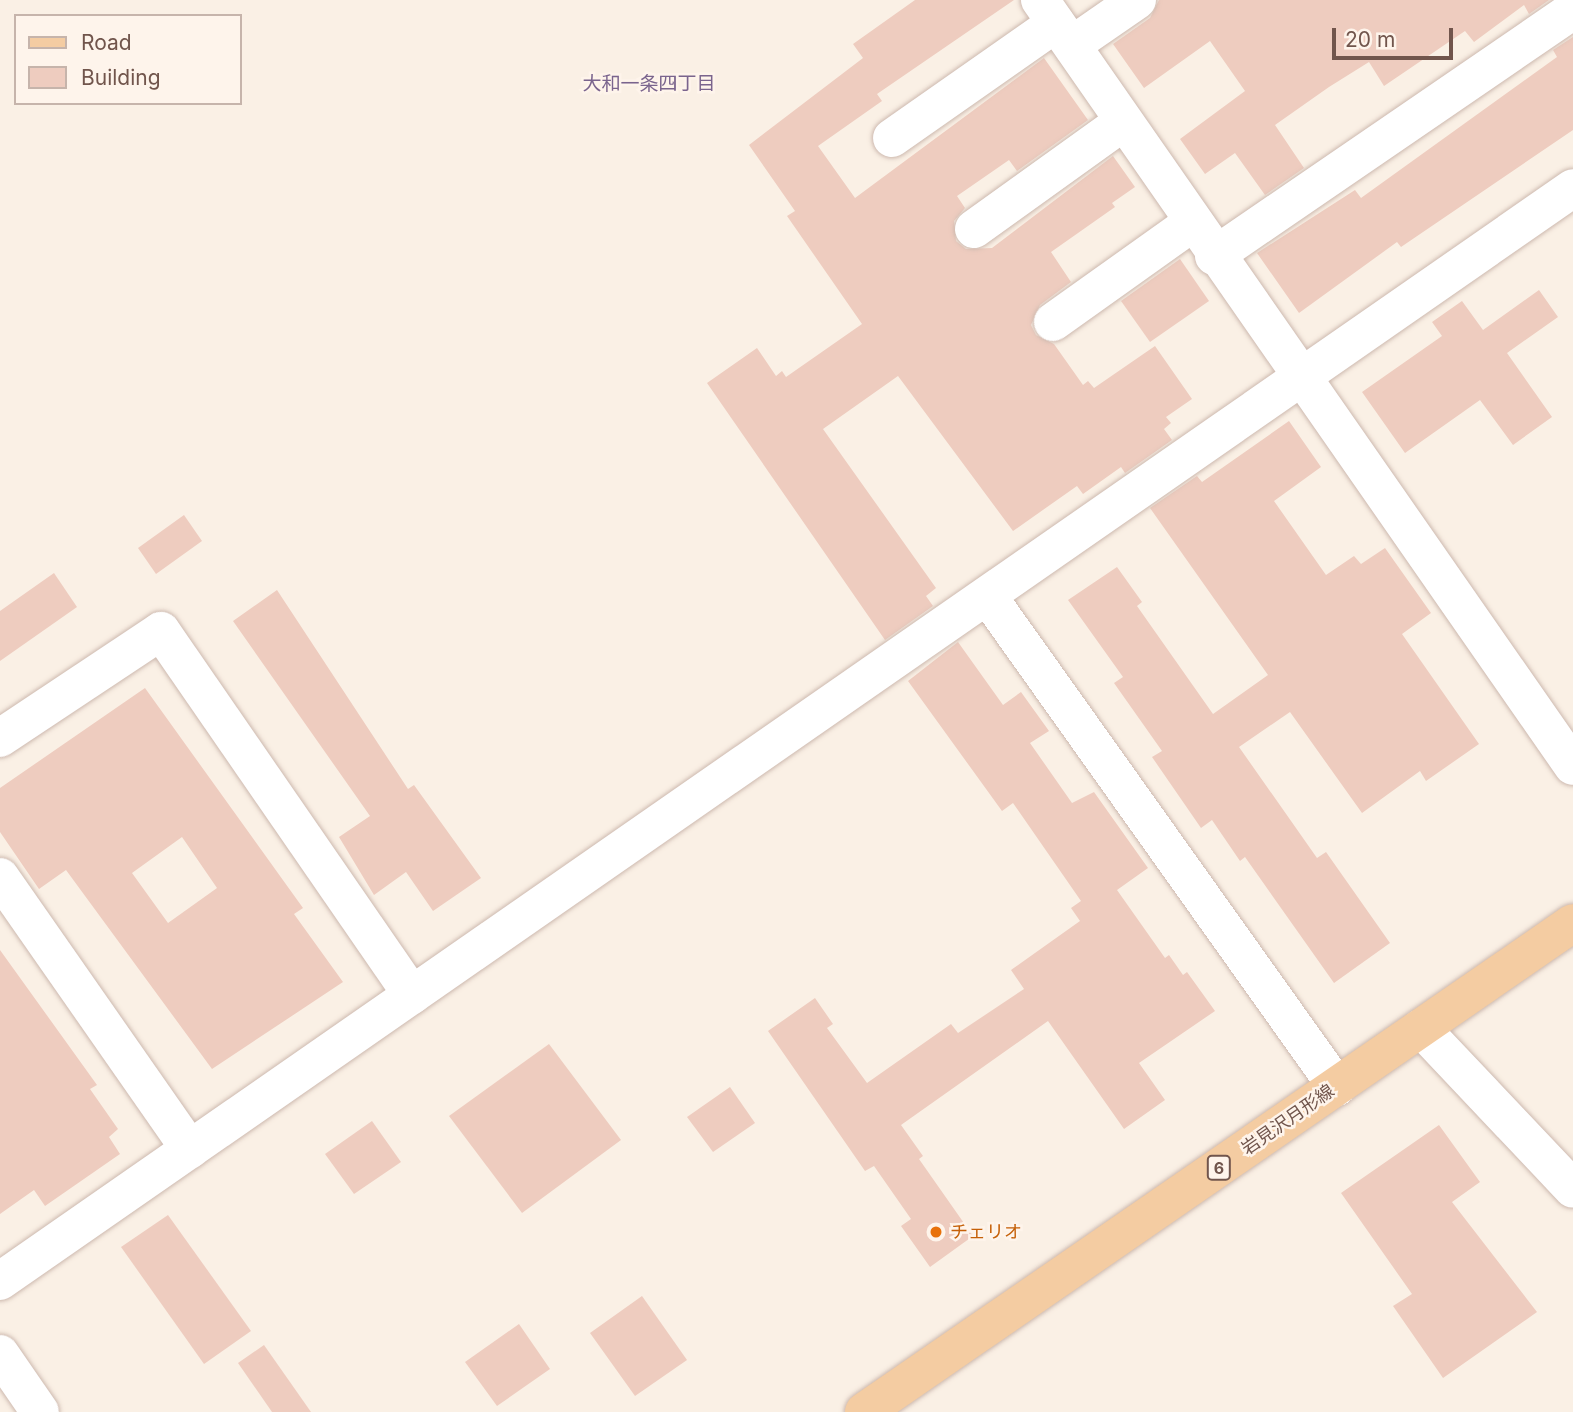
<!DOCTYPE html>
<html>
<head>
<meta charset="utf-8">
<style>
  body { margin:0 }
  #map { position:relative; width:1573px; height:1412px; overflow:hidden; background:#faf0e5; font-family:Inter,"Noto Sans JP",sans-serif }
  div>[style] { position:absolute }
  [style*='--x'] { left:calc(var(--x)*1px); top:calc(var(--y)*1px); width:calc(var(--w)*1px); rotate:calc(var(--a)*1deg) }
  .building>* { inset:0; background:#eeccbf }
  .roads { filter:drop-shadow(0 0 2px #cdb9af) drop-shadow(0 0 2px #cdb9af) }
  .minor>* { height:38px; margin:-19px; padding:0 19px; transform-origin:19px; border-radius:19px; background:#fff }
  .major>* { height:38px; margin:-19px; padding:0 19px; transform-origin:19px; border-radius:19px; background:#f4cca2 }
  .dots>* { width:19px; height:19px; translate:-50% -50%; box-sizing:border-box; border:4px solid #fef4eb; border-radius:50% }
  span { translate:-50% -50%; white-space:nowrap; text-align:center; line-height:1.15; -webkit-text-stroke:5px #fef4eb; paint-order:stroke }
  .shield-label span { padding:2px 5px; background:#fef4eb; border:2px solid; border-radius:5px; -webkit-text-stroke-width:0 }
  .shield-label { font-size:16px; color:#71554c; font-weight:700 }
  .street-label { font-size:18px; color:#71554c }
  .food-label { font-size:18px; color:#c56008 }
  .left { translate:0 -50%; text-align:left }
  .neighbourhood-label { font-size:19px; color:#7a648d }
  .legend { position:absolute; left:14px; top:14px; width:228px; height:91px; box-sizing:border-box; background:#fef4eb; border:2px solid #c6b4ab; margin:0; padding:9px 12px; list-style:none; font-size:21px; color:#71554c }
  .legend li { display:flex; align-items:center; gap:14px; height:35px }
  .legend b { width:35px; border:2px solid #c6b4ab }
  .scale { position:absolute; left:1332px; top:28px; width:121px; height:32px; box-sizing:border-box; border:4px solid #71554c; border-top:0; padding-left:9px; font-size:21px; line-height:24px; white-space:nowrap; color:#71554c; -webkit-text-stroke:5px #fef4eb; paint-order:stroke }
</style>
</head>
<body>
<div id="map">
  <div class="building">
    <div style="clip-path:polygon(915px 0,1014px 0,877px 94px,882px 101px,818px 146px,855px 198px,1044px 58px,1088px 120px,1017px 171px,1009px 160px,957px 196px,965px 208px,954px 221px,956px 241px,966px 249px,992px 248px,1113px 156px,1135px 187px,1112px 203px,1115px 207px,1051px 252px,1071px 282px,1040px 305px,1031px 325px,1036px 335px,1054px 344px,1083px 385px,1088px 381px,1094px 388px,1155px 346px,1192px 399px,1166px 417px,1171px 423px,1164px 429px,1172px 440px,1125px 473px,1121px 467px,1083px 494px,1077px 486px,1013px 531px,898px 376px,823px 429px,936px 588px,926px 596px,933px 606px,885px 640px,707px 383px,757px 348px,776px 376px,782px 371px,786px 377px,862px 324px,787px 216px,795px 211px,749px 145px,863px 58px,853px 44px)"></div>
    <div style="clip-path:polygon(1159px 0,1549px 0,1529px 14px,1524px 5px,1474px 42px,1465px 31px,1384px 86px,1369px 62px,1329px 87px,1275px 125px,1304px 168px,1265px 195px,1235px 153px,1205px 174px,1180px 139px,1245px 91px,1210px 41px,1144px 88px,1113px 44px,1150px 18px)"></div>
    <div style="clip-path:polygon(1573px 37px,1573px 130px,1401px 247px,1397px 242px,1299px 313px,1257px 253px,1355px 190px,1361px 198px,1557px 57px,1553px 50px)"></div>
    <div style="clip-path:polygon(1180px 259px,1209px 301px,1150px 342px,1121px 301px)"></div>
    <div style="clip-path:polygon(1539px 290px,1558px 317px,1507px 353px,1552px 417px,1513px 445px,1480px 400px,1405px 453px,1362px 392px,1442px 336px,1432px 322px,1462px 301px,1483px 330px)"></div>
    <div style="clip-path:polygon(1289px 421px,1321px 467px,1274px 501px,1326px 575px,1354px 556px,1361px 564px,1385px 548px,1431px 613px,1402px 634px,1479px 744px,1426px 781px,1420px 771px,1362px 813px,1290px 712px,1239px 747px,1317px 858px,1326px 852px,1390px 943px,1334px 983px,1245px 857px,1240px 861px,1212px 820px,1201px 828px,1152px 757px,1162px 751px,1114px 683px,1123px 677px,1068px 600px,1117px 567px,1142px 602px,1137px 606px,1213px 714px,1268px 675px,1150px 508px,1197px 476px,1202px 482px)"></div>
    <div style="clip-path:polygon(184px 515px,202px 541px,156px 574px,138px 548px)"></div>
    <div style="clip-path:polygon(54px 573px,77px 607px,0 661px,0 611px)"></div>
    <div style="clip-path:polygon(277px 590px,408px 789px,414px 785px,481px 878px,433px 911px,406px 872px,374px 895px,339px 837px,370px 816px,233px 621px)"></div>
    <div style="clip-path:polygon(958px 642px,1003px 705px,1021px 692px,1049px 731px,1030px 743px,1072px 803px,1094px 792px,1148px 868px,1117px 890px,1165px 958px,1169px 955px,1183px 975px,1187px 972px,1215px 1011px,1139px 1063px,1165px 1100px,1124px 1129px,1048px 1021px,901px 1125px,923px 1156px,919px 1159px,973px 1236px,930px 1267px,901px 1226px,911px 1219px,874px 1166px,865px 1171px,768px 1031px,815px 998px,833px 1024px,827px 1028px,867px 1083px,951px 1024px,958px 1033px,1024px 989px,1011px 970px,1080px 921px,1071px 908px,1081px 901px,1013px 803px,1002px 811px,908px 681px)"></div>
    <div style="clip-path:polygon(evenodd,145px 688px,303px 908px,294px 914px,343px 982px,212px 1069px,66px 870px,39px 889px,0 832px,0 788px,145px 688px,182px 837px,217px 888px,168px 923px,132px 873px,182px 837px)"></div>
    <div style="clip-path:polygon(0 950px,97px 1085px,90px 1089px,118px 1129px,109px 1137px,120px 1154px,45px 1206px,34px 1190px,0 1214px)"></div>
    <div style="clip-path:polygon(549px 1044px,621px 1140px,522px 1213px,449px 1116px)"></div>
    <div style="clip-path:polygon(730px 1087px,755px 1123px,713px 1152px,687px 1117px)"></div>
    <div style="clip-path:polygon(372px 1121px,401px 1162px,354px 1194px,325px 1154px)"></div>
    <div style="clip-path:polygon(1439px 1125px,1480px 1182px,1452px 1202px,1537px 1312px,1443px 1378px,1393px 1306px,1412px 1294px,1341px 1193px)"></div>
    <div style="clip-path:polygon(168px 1215px,251px 1331px,204px 1364px,121px 1247px)"></div>
    <div style="clip-path:polygon(642px 1296px,687px 1360px,635px 1396px,590px 1333px)"></div>
    <div style="clip-path:polygon(519px 1324px,550px 1369px,497px 1406px,465px 1362px)"></div>
    <div style="clip-path:polygon(264px 1345px,311px 1412px,272px 1412px,238px 1363px)"></div>
  </div>
  <div class="roads">
    <div class="minor">
      <div style="--x:1040;--y:0;--w:933;--a:55.17"></div>
      <div style="--x:1072;--y:45;--w:79;--a:-34.7"></div>
      <div style="--x:892;--y:138;--w:200;--a:-35"></div>
      <div style="--x:974;--y:229;--w:183;--a:-35.7"></div>
      <div style="--x:1214;--y:256;--w:435;--a:-34.4"></div>
      <div style="--x:1053;--y:322;--w:171;--a:-35.5"></div>
      <div style="--x:989;--y:598;--w:600;--a:54.56"></div>
      <div style="--x:0;--y:738;--w:193;--a:-33.6"></div>
      <div style="--x:161;--y:631;--w:442;--a:55.4"></div>
      <div style="--x:0;--y:877;--w:332;--a:55.1"></div>
      <div style="--x:1421;--y:1028;--w:221;--a:46.6"></div>
      <div style="--x:0;--y:1281;--w:1915;--a:-34.79"></div>
      <div style="--x:0;--y:1354;--w:70;--a:55.4"></div>
    </div>
    <div class="major">
      <div style="--x:864;--y:1412;--w:861;--a:-34.59"></div>
    </div>
  </div>
  <div class="dots">
    <div style="left:936px;top:1232px;background:#e8710a"></div>
  </div>
  <div class="shield-label">
    <span style="left:1219px;top:1168px">6</span>
  </div>
  <div class="street-label">
    <span style="left:1288px;top:1120px;rotate:-35deg">岩見沢月形線</span>
  </div>
  <div class="food-label">
    <span class="left" style="left:950px;top:1232px">チェリオ</span>
  </div>
  <div class="neighbourhood-label">
    <span style="left:649px;top:84px">大和一条四丁目</span>
  </div>
  <ul class="legend">
  <li><b style="height:9px;background:#f4cca2"></b>Road</li>
  <li><b style="height:19px;background:#eeccbf"></b>Building</li>
  </ul>
  <div class="scale">20 m</div>
</div>
</body>
</html>
